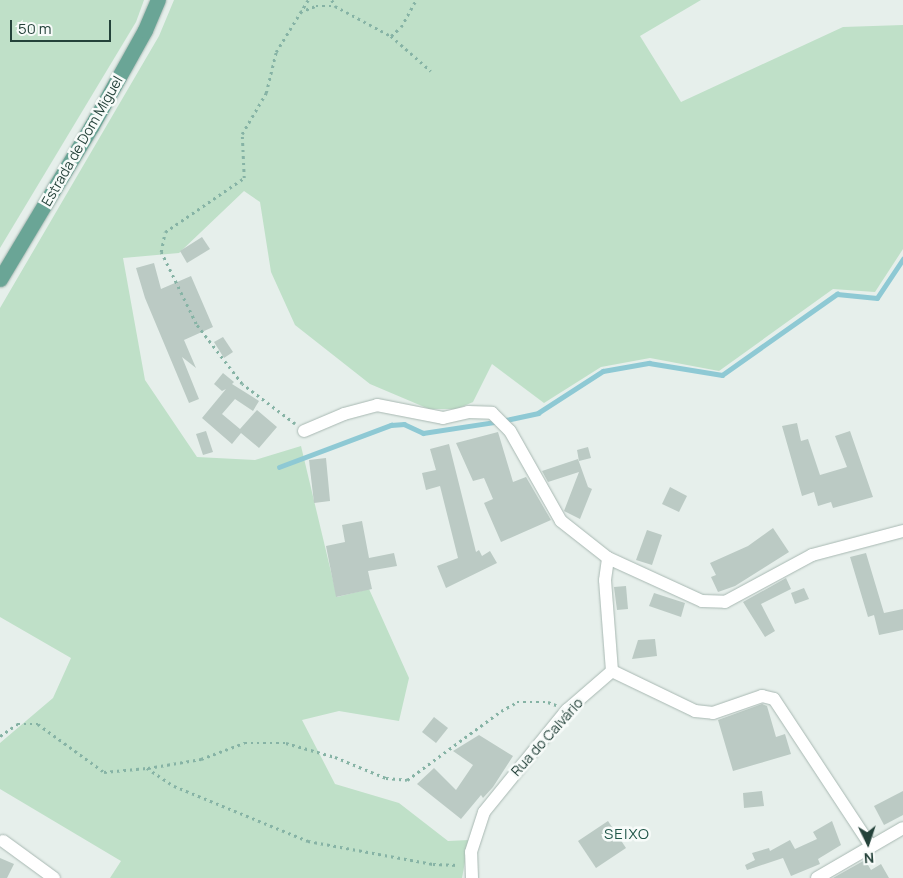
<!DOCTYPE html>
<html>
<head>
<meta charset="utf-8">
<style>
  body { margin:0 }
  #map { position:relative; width:903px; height:878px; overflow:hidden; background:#e6efeb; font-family:Manrope,sans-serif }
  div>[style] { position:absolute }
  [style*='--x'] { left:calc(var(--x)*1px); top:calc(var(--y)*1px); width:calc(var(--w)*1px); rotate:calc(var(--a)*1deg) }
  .green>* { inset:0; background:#bfe0c8 }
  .stream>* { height:4.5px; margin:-2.25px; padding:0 2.25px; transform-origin:2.25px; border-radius:2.25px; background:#8ec9d4 }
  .building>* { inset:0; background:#bbcac4 }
  .path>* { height:2.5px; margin-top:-1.25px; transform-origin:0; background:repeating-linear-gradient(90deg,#86b3a5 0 2.5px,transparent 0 6.5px) }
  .roads { filter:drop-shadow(0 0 1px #a8b8b2) drop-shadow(0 0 1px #a8b8b2) }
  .street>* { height:12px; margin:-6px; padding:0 6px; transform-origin:6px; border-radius:6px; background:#fff }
  .primary>* { height:15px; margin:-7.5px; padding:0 7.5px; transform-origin:7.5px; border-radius:7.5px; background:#6aa596 }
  span { translate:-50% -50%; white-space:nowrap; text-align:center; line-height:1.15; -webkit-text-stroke:5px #f7fbf9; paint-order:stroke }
  .street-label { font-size:14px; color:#24423a }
  .neighbourhood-label { font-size:15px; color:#1f5548; letter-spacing:1px }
  .north { position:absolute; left:843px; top:818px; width:50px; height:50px; -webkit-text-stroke:4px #f7fbf9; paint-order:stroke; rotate:176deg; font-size:14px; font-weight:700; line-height:20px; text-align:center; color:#24423a }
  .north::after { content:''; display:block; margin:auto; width:18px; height:22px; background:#24423a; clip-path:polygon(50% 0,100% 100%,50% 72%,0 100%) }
  .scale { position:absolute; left:10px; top:20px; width:101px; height:22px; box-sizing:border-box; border:2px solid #24423a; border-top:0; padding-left:6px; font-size:15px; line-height:18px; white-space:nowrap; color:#24423a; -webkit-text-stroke:4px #f7fbf9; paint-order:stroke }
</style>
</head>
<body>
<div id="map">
  <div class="green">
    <div style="clip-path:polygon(0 0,144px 0,136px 22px,0 248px)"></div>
    <div style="clip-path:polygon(174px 0,701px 0,640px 36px,681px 102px,843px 27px,903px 25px,903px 249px,875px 292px,833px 289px,719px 371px,650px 358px,601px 367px,544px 403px,492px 364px,473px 402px,457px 409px,429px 409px,370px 384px,295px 325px,271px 272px,260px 202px,244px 191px,179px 253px,123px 258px,145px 380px,197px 457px,255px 460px,301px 446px,337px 597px,369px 589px,409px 678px,399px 721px,339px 711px,302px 720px,335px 784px,399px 803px,448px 841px,469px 840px,462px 878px,110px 878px,121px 861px,0 789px,0 743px,53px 698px,71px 658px,0 617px,0 308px,159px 36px)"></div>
  </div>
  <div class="stream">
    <div style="--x:506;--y:420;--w:33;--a:-12"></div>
    <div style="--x:538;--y:413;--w:77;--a:-32.9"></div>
    <div style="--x:603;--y:371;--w:47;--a:-9.9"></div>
    <div style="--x:649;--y:363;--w:74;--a:9.3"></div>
    <div style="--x:722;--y:375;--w:141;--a:-35.2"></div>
    <div style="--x:837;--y:294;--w:40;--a:5.7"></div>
    <div style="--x:877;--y:298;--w:47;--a:-56.3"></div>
    <div style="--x:279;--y:467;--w:120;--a:-20.6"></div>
    <div style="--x:391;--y:425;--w:13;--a:-4"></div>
    <div style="--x:404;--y:424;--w:21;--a:25"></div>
    <div style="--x:423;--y:433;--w:73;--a:-8.7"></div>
  </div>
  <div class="building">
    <div style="clip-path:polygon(202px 237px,210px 249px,187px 263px,180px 251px)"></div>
    <div style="clip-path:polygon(154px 263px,161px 289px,191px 276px,213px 327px,184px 340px,196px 368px,182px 357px,199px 399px,189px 403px,145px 298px,136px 268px)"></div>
    <div style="clip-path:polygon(223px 337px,233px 352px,224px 358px,214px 342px)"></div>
    <div style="clip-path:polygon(223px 373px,234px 382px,232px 384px,259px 401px,253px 411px,235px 399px,222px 414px,240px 429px,257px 410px,277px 427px,259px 448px,241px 433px,232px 444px,202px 418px,226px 389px,222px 391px,214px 384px)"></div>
    <div style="clip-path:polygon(797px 423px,801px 441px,808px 439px,820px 475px,847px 467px,835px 436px,850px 431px,873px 497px,833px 508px,831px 502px,818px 506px,814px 492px,802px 496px,782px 426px)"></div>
    <div style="clip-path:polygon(206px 431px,213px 452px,203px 455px,196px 434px)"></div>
    <div style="clip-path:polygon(498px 432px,513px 482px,526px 477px,551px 520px,501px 542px,484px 503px,493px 499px,484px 478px,473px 481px,456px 443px)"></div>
    <div style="clip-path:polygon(449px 444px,476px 552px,479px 550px,482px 556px,490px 551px,497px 563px,446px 588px,437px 566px,458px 558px,440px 486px,426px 490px,422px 473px,436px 470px,430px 449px)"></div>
    <div style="clip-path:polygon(588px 447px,591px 458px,579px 461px,577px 450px)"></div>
    <div style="clip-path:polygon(326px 458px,330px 501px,314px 503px,309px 460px)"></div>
    <div style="clip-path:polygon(578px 459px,588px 487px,592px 489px,580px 519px,564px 511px,579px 472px,548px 482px,542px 471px)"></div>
    <div style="clip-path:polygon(670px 487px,687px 496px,679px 512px,662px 504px)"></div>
    <div style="clip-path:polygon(362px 521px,369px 558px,394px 553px,397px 566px,368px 571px,372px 589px,336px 597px,326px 546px,345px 542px,342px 525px)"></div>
    <div style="clip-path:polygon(773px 528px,789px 552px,735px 586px,718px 592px,711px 577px,716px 575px,710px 563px,748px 546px)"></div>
    <div style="clip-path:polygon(647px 530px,662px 535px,652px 565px,636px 560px)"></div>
    <div style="clip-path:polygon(866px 553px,884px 613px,903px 609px,903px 630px,879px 635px,874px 615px,868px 617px,850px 557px)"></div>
    <div style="clip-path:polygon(786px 578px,791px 589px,761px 604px,775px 631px,765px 637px,743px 602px)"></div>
    <div style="clip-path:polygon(626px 586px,628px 609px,617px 610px,614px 587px)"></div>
    <div style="clip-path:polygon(804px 588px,809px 599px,795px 604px,791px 593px)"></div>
    <div style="clip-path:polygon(654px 593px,685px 603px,681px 617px,649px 606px)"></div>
    <div style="clip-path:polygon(655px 639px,657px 656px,632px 659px,638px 640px)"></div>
    <div style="clip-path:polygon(762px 704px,767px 706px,776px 737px,785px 734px,791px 754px,733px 771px,718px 720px)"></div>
    <div style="clip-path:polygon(434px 717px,448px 728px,436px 743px,422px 732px)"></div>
    <div style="clip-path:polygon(479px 735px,513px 756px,493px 787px,483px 798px,481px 795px,461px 819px,417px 784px,434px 768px,456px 790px,473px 765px,453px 751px)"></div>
    <div style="clip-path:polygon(762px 791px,764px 806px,744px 808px,743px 793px)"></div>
    <div style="clip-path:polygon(903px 791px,903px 815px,884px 825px,874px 806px)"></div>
    <div style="clip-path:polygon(608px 821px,626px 848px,596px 868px,578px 841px)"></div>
    <div style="clip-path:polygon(832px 821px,841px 845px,818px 859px,820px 864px,791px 876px,783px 858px,747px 870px,745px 865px,755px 860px,752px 853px,769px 848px,770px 851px,790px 840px,795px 849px,817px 839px,813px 832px)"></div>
    <div style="clip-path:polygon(0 858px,14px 864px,7px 878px,0 878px)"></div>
    <div style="clip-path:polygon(865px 860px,871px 870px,881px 864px,889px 878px,833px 878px)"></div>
  </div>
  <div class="path">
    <div style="--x:332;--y:0;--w:7;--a:63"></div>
    <div style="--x:300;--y:12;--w:17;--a:-21"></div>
    <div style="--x:316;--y:6;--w:19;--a:0"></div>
    <div style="--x:335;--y:6;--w:64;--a:28.2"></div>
    <div style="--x:391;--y:36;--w:13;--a:-42"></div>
    <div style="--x:401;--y:27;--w:31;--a:-61"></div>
    <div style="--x:391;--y:36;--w:53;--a:41.2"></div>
    <div style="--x:295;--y:424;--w:66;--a:-143"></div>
    <div style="--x:242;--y:384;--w:76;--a:-127.5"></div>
    <div style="--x:196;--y:324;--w:80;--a:-115.9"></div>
    <div style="--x:161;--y:252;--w:20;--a:-79"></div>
    <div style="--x:165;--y:232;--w:96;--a:-34.4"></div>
    <div style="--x:244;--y:178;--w:44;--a:-92.6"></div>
    <div style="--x:242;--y:134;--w:48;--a:-59.7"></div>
    <div style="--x:266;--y:93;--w:42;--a:-76.3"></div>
    <div style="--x:276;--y:52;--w:61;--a:-58.4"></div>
    <div style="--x:0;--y:736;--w:21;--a:-35"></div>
    <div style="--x:17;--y:724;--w:21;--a:0"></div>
    <div style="--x:38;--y:724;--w:82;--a:36"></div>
    <div style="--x:104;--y:772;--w:43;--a:-5.3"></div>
    <div style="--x:147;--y:768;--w:32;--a:34"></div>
    <div style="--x:174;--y:786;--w:145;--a:22.3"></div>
    <div style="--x:308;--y:841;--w:127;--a:10.4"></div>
    <div style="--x:433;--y:864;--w:26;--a:2"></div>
    <div style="--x:148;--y:768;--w:54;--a:-9.6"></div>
    <div style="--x:201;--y:759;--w:46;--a:-20.4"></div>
    <div style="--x:244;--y:743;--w:42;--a:0"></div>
    <div style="--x:286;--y:743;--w:51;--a:15.9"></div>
    <div style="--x:335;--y:757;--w:55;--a:22.4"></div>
    <div style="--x:386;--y:778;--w:21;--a:5"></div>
    <div style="--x:407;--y:780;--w:117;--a:-36.3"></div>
    <div style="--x:501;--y:711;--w:18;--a:-29"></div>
    <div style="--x:517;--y:702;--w:31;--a:0"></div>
    <div style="--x:548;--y:702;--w:9;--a:21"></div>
  </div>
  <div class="roads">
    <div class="street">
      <div style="--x:304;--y:431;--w:43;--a:-23"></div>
      <div style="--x:344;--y:414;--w:34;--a:-15"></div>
      <div style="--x:377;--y:405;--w:67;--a:11.1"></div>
      <div style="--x:443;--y:418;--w:26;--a:-13"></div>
      <div style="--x:468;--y:412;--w:24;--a:2"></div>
      <div style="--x:492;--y:413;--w:25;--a:45"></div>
      <div style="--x:510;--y:431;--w:103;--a:60.5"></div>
      <div style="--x:561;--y:521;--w:60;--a:38.2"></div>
      <div style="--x:608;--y:558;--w:103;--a:24.6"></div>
      <div style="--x:702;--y:601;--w:23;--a:2"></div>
      <div style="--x:725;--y:602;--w:99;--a:-28.4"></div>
      <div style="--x:812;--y:555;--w:94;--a:-14.8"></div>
      <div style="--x:612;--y:671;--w:92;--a:25.7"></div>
      <div style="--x:695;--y:711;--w:18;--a:6"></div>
      <div style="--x:713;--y:713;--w:52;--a:-19.1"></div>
      <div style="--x:762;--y:696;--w:12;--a:14"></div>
      <div style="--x:774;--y:699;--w:176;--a:56.6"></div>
      <div style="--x:3;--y:841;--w:63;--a:36"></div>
      <div style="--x:472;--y:878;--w:26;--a:-92"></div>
      <div style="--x:471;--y:852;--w:42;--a:-72"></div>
      <div style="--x:484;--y:812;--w:132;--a:-50.9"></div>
      <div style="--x:567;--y:710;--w:60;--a:-40.9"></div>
      <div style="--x:612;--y:671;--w:91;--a:-94.4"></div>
      <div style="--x:605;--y:580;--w:22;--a:-82"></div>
      <div style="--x:817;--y:878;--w:99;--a:-30.2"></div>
    </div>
    <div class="primary">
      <div style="--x:0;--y:279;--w:177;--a:-59.1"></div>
      <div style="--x:91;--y:127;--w:111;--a:-60.9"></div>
      <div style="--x:145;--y:30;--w:33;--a:-67"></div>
    </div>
  </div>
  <div class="street-label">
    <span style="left:82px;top:141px;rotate:-60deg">Estrada de Dom Miguel</span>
    <span style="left:547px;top:737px;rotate:-48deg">Rua do Calvário</span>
  </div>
  <div class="neighbourhood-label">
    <span style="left:627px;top:834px">SEIXO</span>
  </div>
  <div class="north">N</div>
  <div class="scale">50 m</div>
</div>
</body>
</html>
